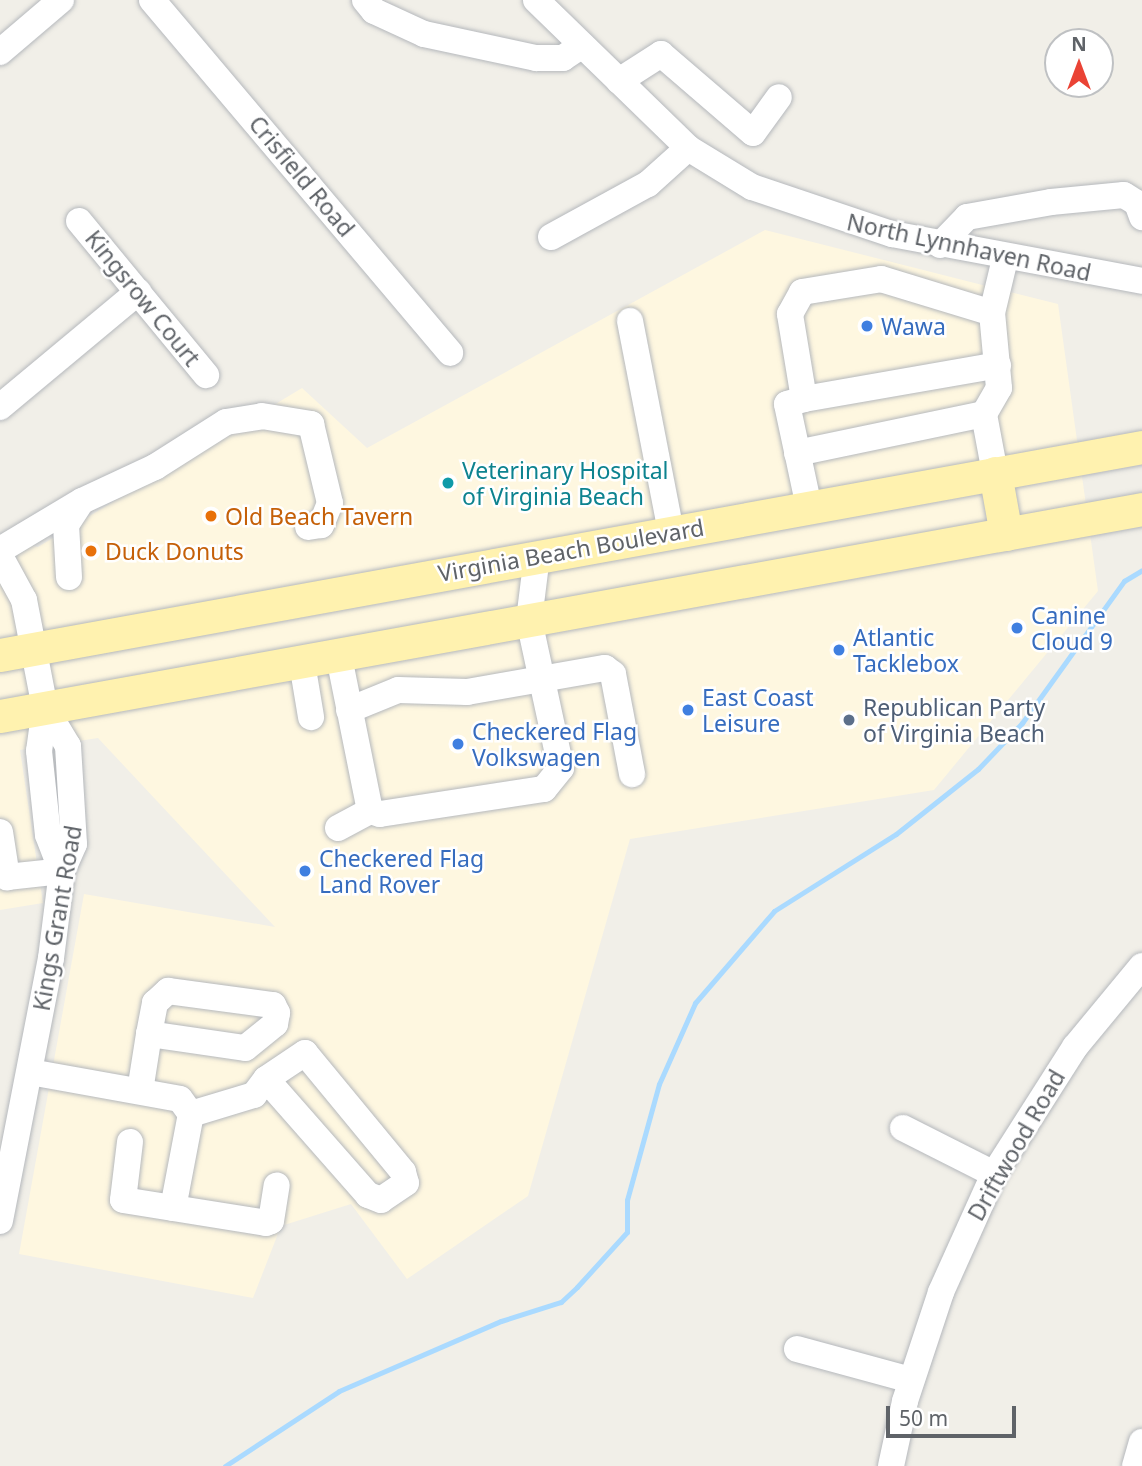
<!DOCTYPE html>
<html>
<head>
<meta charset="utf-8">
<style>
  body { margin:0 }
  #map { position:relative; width:1142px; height:1466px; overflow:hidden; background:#f1efe8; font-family:"Noto Sans",sans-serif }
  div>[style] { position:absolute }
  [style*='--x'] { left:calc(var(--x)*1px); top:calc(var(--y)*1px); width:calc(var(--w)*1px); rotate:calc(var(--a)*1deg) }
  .commercial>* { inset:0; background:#fef7e0 }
  .stream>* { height:5px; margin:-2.5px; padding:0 2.5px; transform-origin:2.5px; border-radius:2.5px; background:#aadaff }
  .roads { filter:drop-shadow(0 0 2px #b5b8bc) drop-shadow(0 0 2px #b5b8bc) }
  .minor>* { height:26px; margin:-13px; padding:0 13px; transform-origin:13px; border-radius:13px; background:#fff }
  .major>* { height:33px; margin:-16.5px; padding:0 16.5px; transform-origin:16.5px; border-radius:16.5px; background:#fff2af }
  .dots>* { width:19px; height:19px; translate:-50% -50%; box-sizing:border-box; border:4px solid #fff; border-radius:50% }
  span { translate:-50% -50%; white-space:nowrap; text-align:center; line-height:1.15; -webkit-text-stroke:5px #fff; paint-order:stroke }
  .street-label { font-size:23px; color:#5f6368 }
  .shop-label { font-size:23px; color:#366cbe }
  .left { translate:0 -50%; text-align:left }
  .culture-label { font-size:23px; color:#0d838f }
  .food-label { font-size:23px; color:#c56008 }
  .service-label { font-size:23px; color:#4e5e75 }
  .north { position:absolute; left:1044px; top:28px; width:70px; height:70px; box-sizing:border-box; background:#fff; border:2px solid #bfc1c3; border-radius:50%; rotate:0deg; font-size:19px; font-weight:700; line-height:28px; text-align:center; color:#5f6368 }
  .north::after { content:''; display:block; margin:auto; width:24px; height:32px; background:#ea4335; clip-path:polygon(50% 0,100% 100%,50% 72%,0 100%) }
  .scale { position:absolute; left:886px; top:1406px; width:130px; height:32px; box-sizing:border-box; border:4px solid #5f6368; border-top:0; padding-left:9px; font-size:21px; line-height:24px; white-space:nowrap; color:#5f6368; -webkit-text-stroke:5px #fff; paint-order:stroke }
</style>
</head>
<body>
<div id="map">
  <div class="commercial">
    <div style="clip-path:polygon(765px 230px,1058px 304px,1098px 591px,934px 790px,630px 839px,528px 1196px,407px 1279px,351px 1204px,281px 1226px,253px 1298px,19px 1254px,84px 894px,275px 927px,98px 738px,20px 750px,43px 903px,0 910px,0 537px,38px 547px,302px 388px,367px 448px)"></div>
  </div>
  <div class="stream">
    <div style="--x:225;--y:1466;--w:136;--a:-33.3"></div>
    <div style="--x:339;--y:1391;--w:176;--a:-23.4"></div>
    <div style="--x:501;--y:1321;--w:63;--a:-17.6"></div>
    <div style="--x:561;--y:1302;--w:22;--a:-43"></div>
    <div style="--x:577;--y:1287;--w:74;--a:-47.7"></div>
    <div style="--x:627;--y:1232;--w:32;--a:-90"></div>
    <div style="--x:627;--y:1200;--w:120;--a:-74.6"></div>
    <div style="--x:659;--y:1084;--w:89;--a:-66"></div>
    <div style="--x:695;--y:1003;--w:121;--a:-49.3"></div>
    <div style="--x:774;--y:911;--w:144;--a:-32.3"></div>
    <div style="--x:896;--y:834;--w:105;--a:-38.4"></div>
    <div style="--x:978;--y:769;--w:64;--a:-46.3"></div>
    <div style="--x:1022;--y:723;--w:175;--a:-54.3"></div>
    <div style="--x:1124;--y:581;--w:21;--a:-31"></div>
  </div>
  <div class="roads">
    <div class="minor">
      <div style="--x:152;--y:0;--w:462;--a:49.8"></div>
      <div style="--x:365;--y:0;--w:14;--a:51"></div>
      <div style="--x:374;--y:11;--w:55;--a:24.7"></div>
      <div style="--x:424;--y:34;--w:115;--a:12.1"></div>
      <div style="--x:536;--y:58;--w:27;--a:0"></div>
      <div style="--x:563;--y:58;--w:23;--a:-34"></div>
      <div style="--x:536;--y:0;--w:212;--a:44.2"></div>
      <div style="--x:688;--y:148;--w:75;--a:31.4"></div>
      <div style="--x:752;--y:187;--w:148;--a:18.6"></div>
      <div style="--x:892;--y:234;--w:254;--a:10.6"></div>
      <div style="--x:0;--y:52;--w:80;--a:-40.4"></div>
      <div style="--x:619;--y:81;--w:50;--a:-32.7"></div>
      <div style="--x:661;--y:54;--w:121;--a:40.7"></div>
      <div style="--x:753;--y:133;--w:44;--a:-54.2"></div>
      <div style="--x:79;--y:221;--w:200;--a:50.5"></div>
      <div style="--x:551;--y:237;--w:111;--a:-28.7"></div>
      <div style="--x:648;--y:184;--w:54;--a:-42"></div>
      <div style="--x:940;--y:245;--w:39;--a:-46"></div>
      <div style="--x:967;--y:217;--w:85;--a:-10.1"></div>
      <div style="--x:1051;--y:202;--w:73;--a:-5.5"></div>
      <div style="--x:1124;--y:195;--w:15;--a:32"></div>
      <div style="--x:1137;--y:203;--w:15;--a:70"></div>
      <div style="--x:630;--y:321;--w:215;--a:79"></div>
      <div style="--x:804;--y:399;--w:197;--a:-9.9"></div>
      <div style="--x:0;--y:407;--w:180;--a:-39.8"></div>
      <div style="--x:797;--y:453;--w:191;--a:-11.8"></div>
      <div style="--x:995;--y:473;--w:60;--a:-100.6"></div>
      <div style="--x:984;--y:414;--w:30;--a:-60"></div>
      <div style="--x:999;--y:388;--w:75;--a:-95.3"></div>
      <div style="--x:992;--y:313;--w:56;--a:-76.5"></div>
      <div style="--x:809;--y:507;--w:105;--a:-102.1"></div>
      <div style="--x:787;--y:404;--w:18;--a:-16"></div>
      <div style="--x:804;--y:399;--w:86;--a:-99.4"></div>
      <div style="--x:790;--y:314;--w:25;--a:-61"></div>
      <div style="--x:802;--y:292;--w:80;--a:-9.3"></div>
      <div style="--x:881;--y:279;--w:116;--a:17"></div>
      <div style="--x:0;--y:550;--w:96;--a:-30.9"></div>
      <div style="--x:82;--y:501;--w:81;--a:-25"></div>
      <div style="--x:155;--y:467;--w:84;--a:-32.4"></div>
      <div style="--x:226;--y:422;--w:36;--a:-9"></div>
      <div style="--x:262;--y:416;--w:50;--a:9.3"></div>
      <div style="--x:311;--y:424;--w:81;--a:76.5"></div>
      <div style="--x:330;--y:503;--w:24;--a:112"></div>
      <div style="--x:321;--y:525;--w:13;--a:171"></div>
      <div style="--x:0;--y:556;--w:50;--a:61.4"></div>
      <div style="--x:24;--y:600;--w:110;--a:79"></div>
      <div style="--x:45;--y:708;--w:44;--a:58.8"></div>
      <div style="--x:68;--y:746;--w:98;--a:86.5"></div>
      <div style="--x:74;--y:844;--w:30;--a:114"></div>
      <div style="--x:62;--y:871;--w:88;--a:97.2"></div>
      <div style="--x:51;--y:958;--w:268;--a:101"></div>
      <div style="--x:69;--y:577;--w:52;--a:-93.3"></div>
      <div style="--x:66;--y:525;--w:27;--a:-57"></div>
      <div style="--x:339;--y:657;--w:157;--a:78.6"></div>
      <div style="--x:370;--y:811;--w:10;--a:17"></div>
      <div style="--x:380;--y:814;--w:166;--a:-8.7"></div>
      <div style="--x:544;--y:789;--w:27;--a:-51"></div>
      <div style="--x:561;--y:768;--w:151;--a:-102.2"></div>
      <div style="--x:529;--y:620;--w:64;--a:-82.9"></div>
      <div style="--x:302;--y:663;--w:55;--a:80.5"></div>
      <div style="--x:45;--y:708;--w:43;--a:97.9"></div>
      <div style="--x:39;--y:751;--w:84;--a:83.9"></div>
      <div style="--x:48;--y:835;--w:39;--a:69"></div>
      <div style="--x:349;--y:710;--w:53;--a:-22.2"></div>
      <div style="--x:398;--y:690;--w:69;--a:1.7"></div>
      <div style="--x:467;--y:692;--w:140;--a:-9.9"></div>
      <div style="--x:605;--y:668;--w:10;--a:37"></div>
      <div style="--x:613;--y:674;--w:102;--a:79.2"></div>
      <div style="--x:338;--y:828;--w:36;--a:-28"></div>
      <div style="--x:0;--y:832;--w:46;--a:81.2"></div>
      <div style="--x:7;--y:877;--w:55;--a:-6.2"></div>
      <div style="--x:30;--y:1072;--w:152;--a:10.2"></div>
      <div style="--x:180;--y:1099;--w:19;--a:54"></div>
      <div style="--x:140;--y:1091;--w:58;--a:-81"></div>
      <div style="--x:149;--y:1034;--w:32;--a:-79"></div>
      <div style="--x:155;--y:1003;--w:18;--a:-43"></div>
      <div style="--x:168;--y:991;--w:106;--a:7.6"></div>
      <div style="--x:273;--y:1005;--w:9;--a:63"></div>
      <div style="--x:277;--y:1013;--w:11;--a:100"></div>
      <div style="--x:275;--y:1024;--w:38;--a:141"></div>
      <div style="--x:245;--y:1048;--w:97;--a:-171.7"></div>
      <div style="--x:191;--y:1114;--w:66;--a:-16.8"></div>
      <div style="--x:254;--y:1095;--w:20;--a:-53"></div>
      <div style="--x:266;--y:1079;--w:47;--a:-33.7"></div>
      <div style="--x:305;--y:1053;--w:154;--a:50.5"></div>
      <div style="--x:403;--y:1172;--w:11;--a:75"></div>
      <div style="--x:406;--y:1183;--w:30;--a:146"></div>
      <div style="--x:381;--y:1200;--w:14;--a:-159"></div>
      <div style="--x:368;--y:1195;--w:154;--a:-131.3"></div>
      <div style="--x:903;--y:1128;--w:102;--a:26.8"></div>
      <div style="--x:130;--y:1142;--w:58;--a:96.9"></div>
      <div style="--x:123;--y:1200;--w:145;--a:9.1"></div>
      <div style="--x:266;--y:1223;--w:5;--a:-22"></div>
      <div style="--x:271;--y:1221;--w:36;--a:-81"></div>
      <div style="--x:173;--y:1208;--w:96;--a:-79.2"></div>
      <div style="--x:797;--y:1349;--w:118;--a:15.2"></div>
      <div style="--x:891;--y:1466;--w:66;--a:-77.8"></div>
      <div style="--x:905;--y:1401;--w:115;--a:-71.7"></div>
      <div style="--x:941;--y:1292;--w:129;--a:-65.8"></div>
      <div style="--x:994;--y:1174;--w:151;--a:-57.5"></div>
      <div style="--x:1075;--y:1047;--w:105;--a:-50.4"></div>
      <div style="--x:1135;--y:1466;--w:25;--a:-74"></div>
    </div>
    <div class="major">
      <div style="--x:995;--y:473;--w:62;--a:79.8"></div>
      <div style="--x:0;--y:655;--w:1161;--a:-10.32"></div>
      <div style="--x:0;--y:716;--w:1161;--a:-10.27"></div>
    </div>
  </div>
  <div class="dots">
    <div style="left:867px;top:326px;background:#3f7fe0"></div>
    <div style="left:448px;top:483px;background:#0f9aa8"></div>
    <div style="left:211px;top:516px;background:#e8710a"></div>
    <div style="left:91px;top:551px;background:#e8710a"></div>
    <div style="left:1017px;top:628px;background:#3f7fe0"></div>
    <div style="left:839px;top:650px;background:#3f7fe0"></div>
    <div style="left:688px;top:710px;background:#3f7fe0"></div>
    <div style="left:849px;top:720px;background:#5c6f8a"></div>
    <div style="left:458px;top:744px;background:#3f7fe0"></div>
    <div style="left:305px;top:871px;background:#3f7fe0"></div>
  </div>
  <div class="street-label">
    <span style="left:302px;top:176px;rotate:50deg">Crisfield Road</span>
    <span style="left:969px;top:247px;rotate:12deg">North Lynnhaven Road</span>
    <span style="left:143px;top:298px;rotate:51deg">Kingsrow Court</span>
    <span style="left:571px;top:550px;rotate:-10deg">Virginia Beach Boulevard</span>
    <span style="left:57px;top:918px;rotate:-80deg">Kings Grant Road</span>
    <span style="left:1016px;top:1145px;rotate:-60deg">Driftwood Road</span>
  </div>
  <div class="shop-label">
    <span class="left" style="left:881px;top:326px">Wawa</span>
    <span class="left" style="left:1031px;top:628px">Canine<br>Cloud 9</span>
    <span class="left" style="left:853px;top:650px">Atlantic<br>Tacklebox</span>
    <span class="left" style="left:702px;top:710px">East Coast<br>Leisure</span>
    <span class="left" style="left:472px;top:744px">Checkered Flag<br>Volkswagen</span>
    <span class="left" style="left:319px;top:871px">Checkered Flag<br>Land Rover</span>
  </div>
  <div class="culture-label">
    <span class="left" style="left:462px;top:483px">Veterinary Hospital<br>of Virginia Beach</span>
  </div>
  <div class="food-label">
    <span class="left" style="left:225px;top:516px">Old Beach Tavern</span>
    <span class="left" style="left:105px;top:551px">Duck Donuts</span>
  </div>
  <div class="service-label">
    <span class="left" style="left:863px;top:720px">Republican Party<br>of Virginia Beach</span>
  </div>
  <div class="north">N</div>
  <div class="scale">50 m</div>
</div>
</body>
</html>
